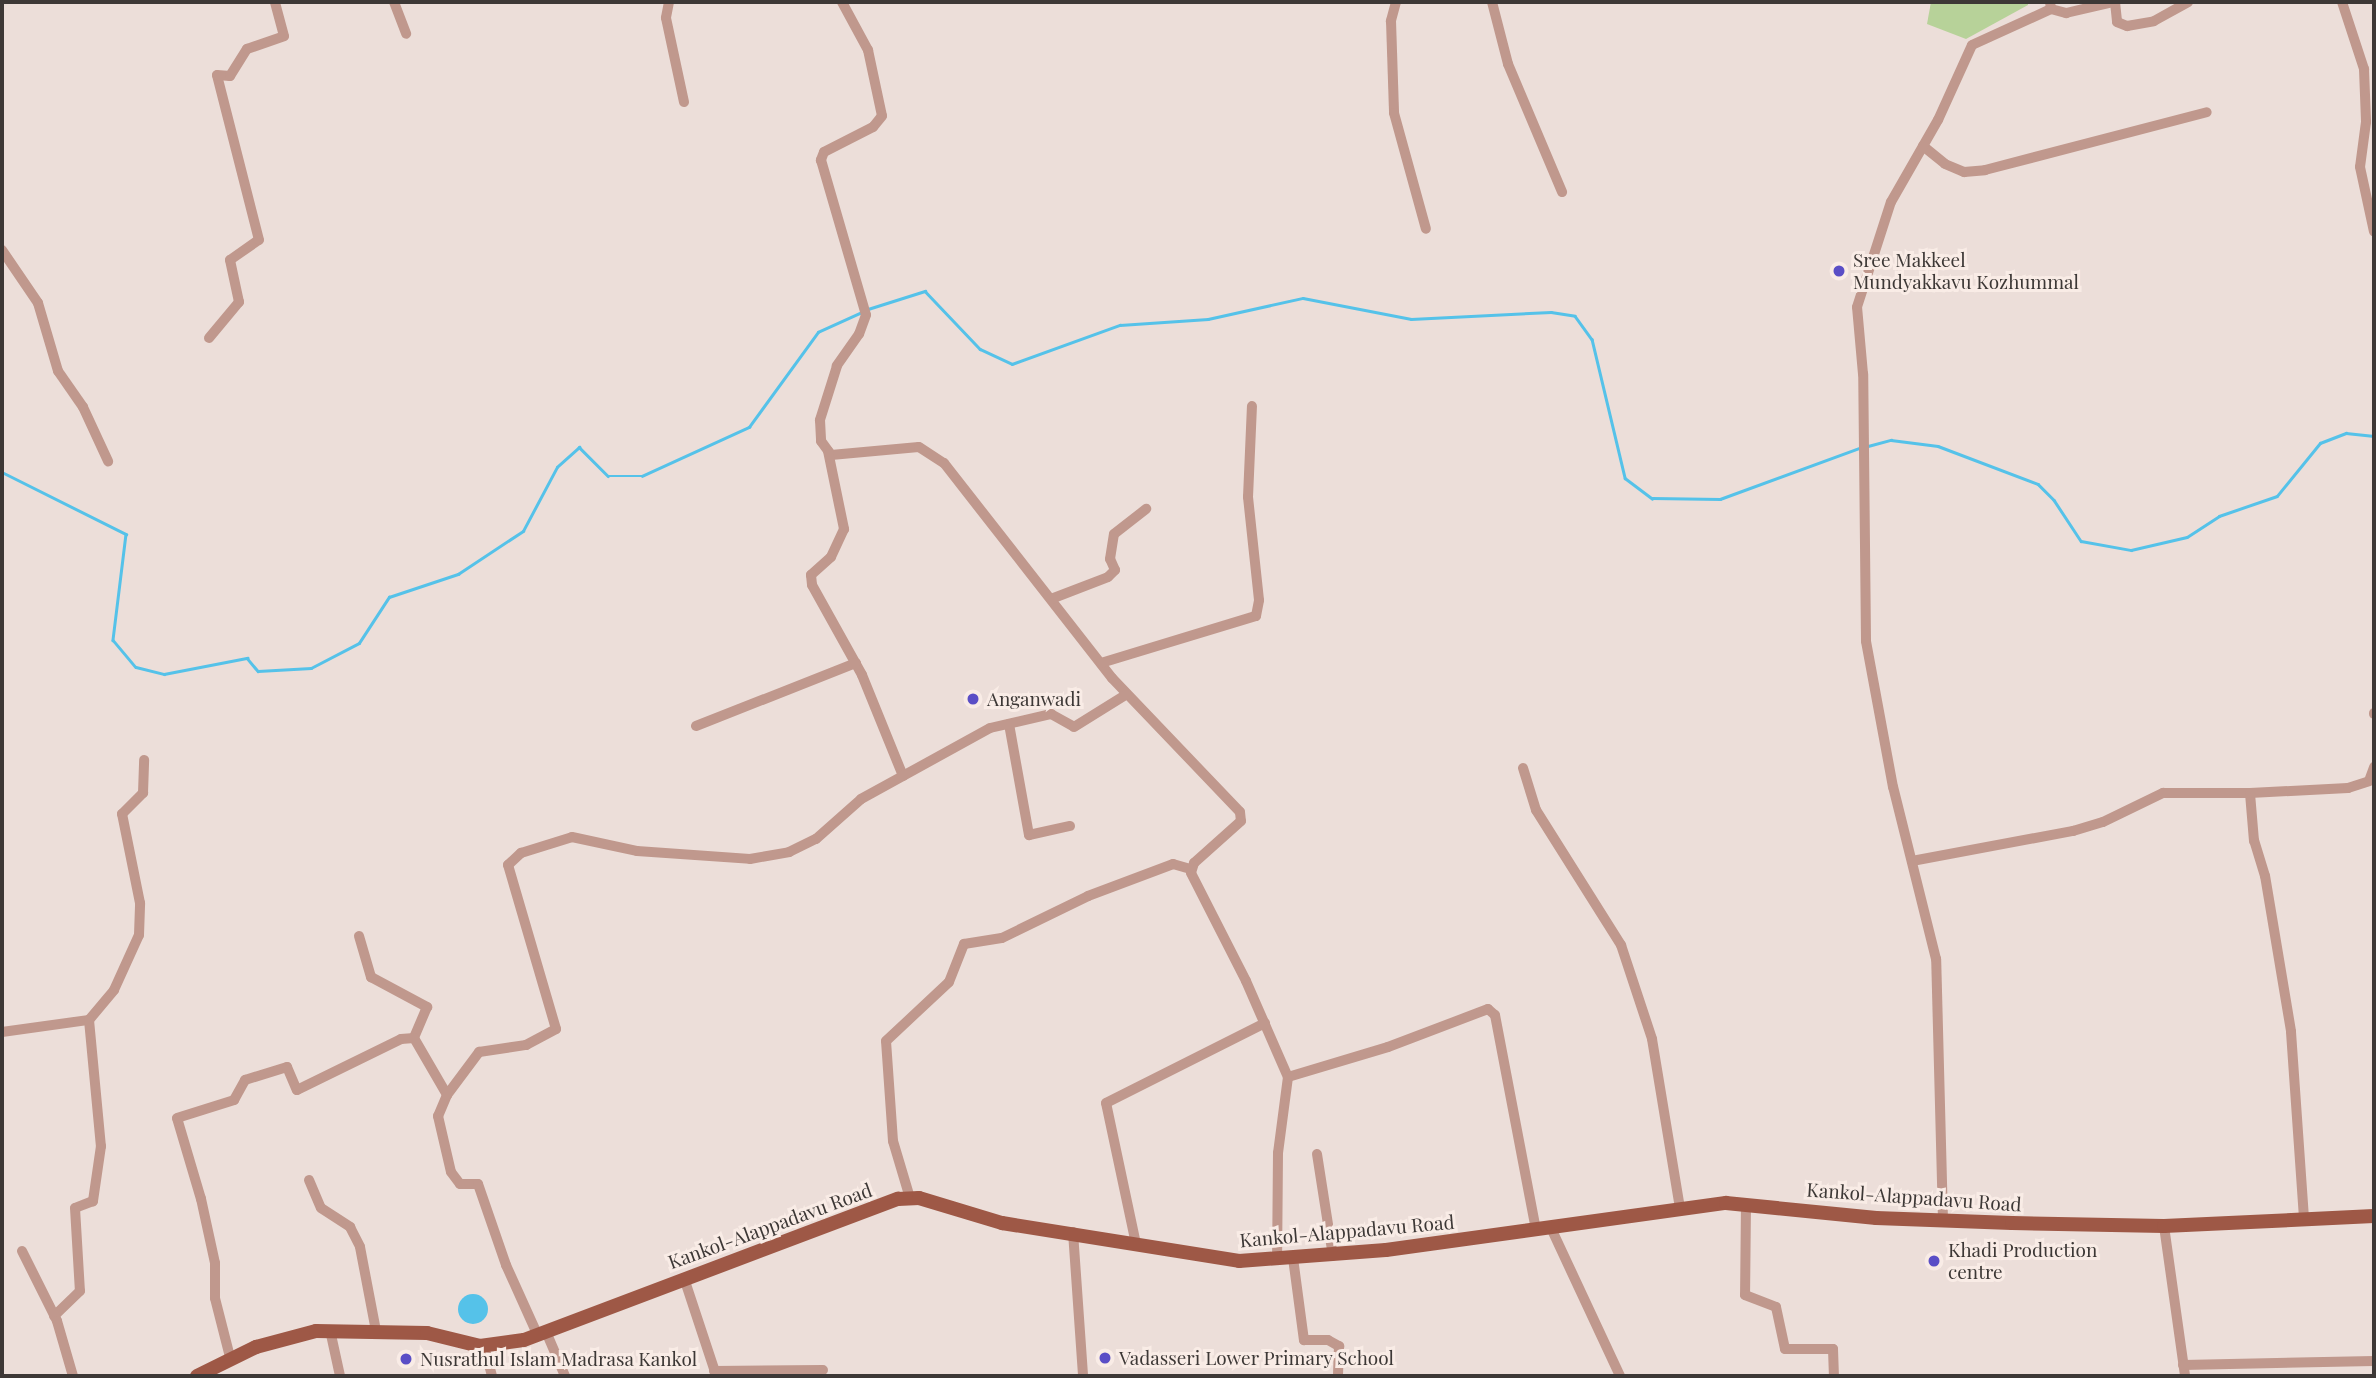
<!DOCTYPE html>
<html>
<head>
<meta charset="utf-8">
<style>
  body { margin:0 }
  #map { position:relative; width:2376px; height:1378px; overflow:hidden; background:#ecded9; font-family:"Playfair Display",serif }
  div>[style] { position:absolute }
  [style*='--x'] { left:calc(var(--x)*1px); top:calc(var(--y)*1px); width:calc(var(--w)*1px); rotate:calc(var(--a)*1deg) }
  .green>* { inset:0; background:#b7d299 }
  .water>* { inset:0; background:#55c2e9 }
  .round { border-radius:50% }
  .stream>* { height:2.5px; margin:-1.25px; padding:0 1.25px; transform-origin:1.25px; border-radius:1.25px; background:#55c2e9 }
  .minor>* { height:10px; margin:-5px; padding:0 5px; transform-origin:5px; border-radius:5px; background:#c0988d }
  .major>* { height:14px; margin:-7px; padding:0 7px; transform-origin:7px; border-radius:7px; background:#9e5846 }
  .dots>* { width:19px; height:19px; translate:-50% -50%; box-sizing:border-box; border:4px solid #f9ece6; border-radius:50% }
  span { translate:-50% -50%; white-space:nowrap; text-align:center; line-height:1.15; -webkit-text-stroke:6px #f9ece6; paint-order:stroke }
  .poi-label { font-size:19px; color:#3d3836 }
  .left { translate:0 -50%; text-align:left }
  .street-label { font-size:19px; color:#3d3836 }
  .frame { position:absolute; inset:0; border:4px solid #3d3836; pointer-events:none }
</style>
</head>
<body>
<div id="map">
  <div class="green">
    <div style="clip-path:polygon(1931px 2px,2028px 2px,2028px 5px,1966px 39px,1927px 24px)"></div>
  </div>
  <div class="water">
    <div class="round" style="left:458px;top:1294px;width:30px;height:30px"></div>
  </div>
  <div class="stream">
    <div style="--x:868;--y:309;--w:60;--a:-17.5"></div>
    <div style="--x:925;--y:291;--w:80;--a:46.5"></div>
    <div style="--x:980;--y:349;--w:35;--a:25"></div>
    <div style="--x:1012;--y:364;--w:115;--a:-19.9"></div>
    <div style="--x:1120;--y:325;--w:88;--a:-3.9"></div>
    <div style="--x:1208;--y:319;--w:97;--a:-12.5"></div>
    <div style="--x:1303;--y:298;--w:110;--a:11"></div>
    <div style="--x:1411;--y:319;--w:140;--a:-2.9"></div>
    <div style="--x:1551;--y:312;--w:24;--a:9"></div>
    <div style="--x:1575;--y:316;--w:29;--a:54"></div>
    <div style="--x:1592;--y:339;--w:143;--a:76.6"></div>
    <div style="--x:1625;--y:478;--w:34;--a:37"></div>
    <div style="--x:1652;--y:498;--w:68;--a:0.8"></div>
    <div style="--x:1720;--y:499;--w:151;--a:-20.1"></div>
    <div style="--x:1868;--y:446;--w:24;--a:-15"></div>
    <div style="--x:1891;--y:440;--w:47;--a:7.3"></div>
    <div style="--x:1938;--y:446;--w:107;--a:20.8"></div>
    <div style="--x:2038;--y:484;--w:23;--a:45"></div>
    <div style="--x:2054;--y:500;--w:49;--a:56.6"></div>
    <div style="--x:2081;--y:541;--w:51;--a:10.2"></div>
    <div style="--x:2131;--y:550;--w:57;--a:-13.1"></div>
    <div style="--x:2187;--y:537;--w:38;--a:-33"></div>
    <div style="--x:2219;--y:516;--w:61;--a:-19"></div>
    <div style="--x:2277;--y:496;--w:68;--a:-50.9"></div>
    <div style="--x:2320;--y:443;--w:28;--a:-21"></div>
    <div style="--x:2346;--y:433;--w:28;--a:6"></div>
    <div style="--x:2;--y:472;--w:139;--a:26.6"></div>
    <div style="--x:126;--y:534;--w:107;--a:97"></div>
    <div style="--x:113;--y:640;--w:35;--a:50"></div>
    <div style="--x:136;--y:667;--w:29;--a:14"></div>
    <div style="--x:164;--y:674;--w:85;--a:-10.9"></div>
    <div style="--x:247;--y:658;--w:17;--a:50"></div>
    <div style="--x:258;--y:671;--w:53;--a:-3.2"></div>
    <div style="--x:311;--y:668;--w:54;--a:-27.5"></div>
    <div style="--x:359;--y:643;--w:55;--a:-56.9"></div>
    <div style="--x:389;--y:597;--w:73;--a:-18.4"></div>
    <div style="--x:458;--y:574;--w:78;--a:-33.5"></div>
    <div style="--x:523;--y:531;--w:72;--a:-62"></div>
    <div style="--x:557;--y:467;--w:30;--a:-42"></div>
    <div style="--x:579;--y:447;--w:41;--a:45"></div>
    <div style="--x:608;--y:476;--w:34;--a:0"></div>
    <div style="--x:642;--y:476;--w:118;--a:-24.6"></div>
    <div style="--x:749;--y:427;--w:117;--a:-54"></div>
    <div style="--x:818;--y:332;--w:48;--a:-24.4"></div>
  </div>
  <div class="minor">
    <div style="--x:394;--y:2;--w:34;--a:69"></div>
    <div style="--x:669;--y:2;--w:16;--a:101"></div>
    <div style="--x:666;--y:18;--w:86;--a:77.9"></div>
    <div style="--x:842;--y:2;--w:55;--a:61.6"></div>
    <div style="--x:868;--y:50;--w:67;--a:78"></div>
    <div style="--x:882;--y:116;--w:14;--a:129"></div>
    <div style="--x:873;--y:127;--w:55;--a:153"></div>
    <div style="--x:824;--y:152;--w:9;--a:111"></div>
    <div style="--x:821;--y:160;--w:161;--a:73.8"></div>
    <div style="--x:866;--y:315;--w:20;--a:110"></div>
    <div style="--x:859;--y:334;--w:39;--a:125"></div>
    <div style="--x:837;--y:366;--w:57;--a:107.5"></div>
    <div style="--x:820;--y:420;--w:21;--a:87"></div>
    <div style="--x:821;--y:441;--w:17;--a:54"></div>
    <div style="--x:831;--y:455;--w:88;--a:-5.2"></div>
    <div style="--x:919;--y:447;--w:30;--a:33"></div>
    <div style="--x:944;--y:463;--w:273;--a:52"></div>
    <div style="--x:1112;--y:678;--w:185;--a:46.3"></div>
    <div style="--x:1240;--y:812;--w:9;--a:84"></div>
    <div style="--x:1241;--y:821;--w:63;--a:138.2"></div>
    <div style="--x:1194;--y:863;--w:10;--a:107"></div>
    <div style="--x:1191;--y:873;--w:121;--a:63"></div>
    <div style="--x:1246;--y:981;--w:105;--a:66.4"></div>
    <div style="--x:1288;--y:1077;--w:77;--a:97.5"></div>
    <div style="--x:1278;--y:1153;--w:106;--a:90.5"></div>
    <div style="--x:1396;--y:2;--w:20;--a:105"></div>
    <div style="--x:1391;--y:21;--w:92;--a:88.1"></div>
    <div style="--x:1394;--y:113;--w:120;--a:74.6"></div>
    <div style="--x:1492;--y:2;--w:64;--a:75.5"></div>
    <div style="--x:1508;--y:64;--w:139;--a:67.1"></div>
    <div style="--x:2115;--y:2;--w:20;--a:84"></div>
    <div style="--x:2117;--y:22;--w:11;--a:22"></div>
    <div style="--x:2127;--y:26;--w:27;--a:-10"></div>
    <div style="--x:2154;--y:21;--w:39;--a:-29"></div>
    <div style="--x:2342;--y:2;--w:71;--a:71.8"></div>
    <div style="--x:2364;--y:69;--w:53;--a:87.8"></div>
    <div style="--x:2366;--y:122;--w:45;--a:97.6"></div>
    <div style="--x:2360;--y:167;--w:66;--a:77.8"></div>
    <div style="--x:2051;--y:9;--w:16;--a:15"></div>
    <div style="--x:2066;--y:13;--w:48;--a:-13.2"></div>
    <div style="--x:1923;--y:146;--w:28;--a:39"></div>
    <div style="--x:1945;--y:164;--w:21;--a:23"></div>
    <div style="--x:1964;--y:172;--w:21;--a:-5"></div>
    <div style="--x:1985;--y:170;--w:229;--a:-14.6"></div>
    <div style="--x:2;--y:250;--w:64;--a:55.8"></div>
    <div style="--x:38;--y:303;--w:71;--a:73.6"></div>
    <div style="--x:58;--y:371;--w:44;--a:55.2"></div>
    <div style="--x:83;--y:407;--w:60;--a:65.2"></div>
    <div style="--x:209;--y:338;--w:47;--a:-50.2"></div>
    <div style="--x:239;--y:302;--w:43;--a:-102.1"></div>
    <div style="--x:230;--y:260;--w:35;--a:-35"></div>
    <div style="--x:259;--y:240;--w:170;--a:-104.3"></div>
    <div style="--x:217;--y:75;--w:13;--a:4"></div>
    <div style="--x:230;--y:76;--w:32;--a:-58"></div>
    <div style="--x:247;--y:49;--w:39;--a:-19"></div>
    <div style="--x:284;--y:36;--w:35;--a:-105"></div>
    <div style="--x:828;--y:451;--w:80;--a:78.4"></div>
    <div style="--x:844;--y:529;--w:31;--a:115"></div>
    <div style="--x:831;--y:557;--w:27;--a:138"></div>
    <div style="--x:811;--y:575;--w:10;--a:84"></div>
    <div style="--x:812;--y:585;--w:103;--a:60.9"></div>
    <div style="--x:862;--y:675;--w:109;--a:67.9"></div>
    <div style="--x:1051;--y:599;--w:61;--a:-21.1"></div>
    <div style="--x:1108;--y:577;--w:10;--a:-45"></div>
    <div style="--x:1115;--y:570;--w:12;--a:-114"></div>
    <div style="--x:1110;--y:559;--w:25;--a:-81"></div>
    <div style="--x:1114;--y:534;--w:41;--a:-38"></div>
    <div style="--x:1101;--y:663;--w:162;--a:-16.9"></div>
    <div style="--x:1256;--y:616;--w:16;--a:-79"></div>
    <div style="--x:1259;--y:600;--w:104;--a:-96.1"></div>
    <div style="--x:1248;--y:497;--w:91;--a:-87.5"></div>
    <div style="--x:2374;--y:713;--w:1;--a:90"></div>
    <div style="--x:1009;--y:724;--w:113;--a:79.8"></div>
    <div style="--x:1029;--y:835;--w:42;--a:-12.4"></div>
    <div style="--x:696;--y:726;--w:172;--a:-21.5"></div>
    <div style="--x:1523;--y:768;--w:44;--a:72.8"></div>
    <div style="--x:1536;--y:810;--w:160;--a:57.8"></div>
    <div style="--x:1621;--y:945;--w:99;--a:71.7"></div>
    <div style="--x:1652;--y:1039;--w:171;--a:80.6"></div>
    <div style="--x:1912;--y:861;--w:164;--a:-10.6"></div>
    <div style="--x:2073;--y:831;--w:31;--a:-17"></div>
    <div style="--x:2103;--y:822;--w:67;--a:-25.8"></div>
    <div style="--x:2163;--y:793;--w:87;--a:0"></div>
    <div style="--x:359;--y:936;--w:43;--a:73.7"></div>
    <div style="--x:371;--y:977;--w:64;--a:28.2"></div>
    <div style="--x:427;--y:1007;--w:34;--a:113"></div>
    <div style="--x:89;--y:1020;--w:39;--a:-50"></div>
    <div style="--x:114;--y:990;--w:60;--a:-65.6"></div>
    <div style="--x:139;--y:935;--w:32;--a:-88"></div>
    <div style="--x:140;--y:903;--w:91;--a:-101.4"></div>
    <div style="--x:122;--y:814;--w:30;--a:-45"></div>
    <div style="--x:143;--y:793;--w:33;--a:-88"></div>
    <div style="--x:2;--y:1032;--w:88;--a:-7.9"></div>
    <div style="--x:89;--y:1020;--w:127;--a:84.6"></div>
    <div style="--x:101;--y:1146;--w:56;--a:98.3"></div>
    <div style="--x:93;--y:1201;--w:19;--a:159"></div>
    <div style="--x:75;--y:1208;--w:83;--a:86.6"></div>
    <div style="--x:80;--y:1291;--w:36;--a:136"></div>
    <div style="--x:1288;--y:1077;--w:104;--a:-16.7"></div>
    <div style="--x:1388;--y:1047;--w:107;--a:-20.8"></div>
    <div style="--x:1488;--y:1009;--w:9;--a:41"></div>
    <div style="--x:1495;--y:1015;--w:219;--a:79.2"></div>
    <div style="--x:447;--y:1095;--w:23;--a:113"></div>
    <div style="--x:438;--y:1116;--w:57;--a:76.9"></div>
    <div style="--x:451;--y:1172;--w:15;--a:53"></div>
    <div style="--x:460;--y:1184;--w:18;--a:0"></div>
    <div style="--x:478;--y:1184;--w:86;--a:70.9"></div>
    <div style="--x:506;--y:1265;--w:78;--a:65.7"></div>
    <div style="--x:1317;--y:1154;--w:103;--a:81.1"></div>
    <div style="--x:309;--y:1180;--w:30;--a:67"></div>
    <div style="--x:321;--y:1208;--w:35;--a:33"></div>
    <div style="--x:350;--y:1227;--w:22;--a:63"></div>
    <div style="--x:360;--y:1247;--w:86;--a:79.2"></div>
    <div style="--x:910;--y:1198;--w:59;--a:-106.6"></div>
    <div style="--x:893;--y:1141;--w:100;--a:-94"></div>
    <div style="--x:886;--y:1041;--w:86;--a:-43.1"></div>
    <div style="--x:949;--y:982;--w:41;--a:-68.5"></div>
    <div style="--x:964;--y:944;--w:38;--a:-9"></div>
    <div style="--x:1002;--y:938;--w:96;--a:-26"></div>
    <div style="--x:1088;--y:896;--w:91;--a:-20.6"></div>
    <div style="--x:1173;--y:864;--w:19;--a:16"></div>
    <div style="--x:1746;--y:1204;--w:91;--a:90.6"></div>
    <div style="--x:1745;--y:1295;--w:33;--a:21"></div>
    <div style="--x:1776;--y:1307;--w:43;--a:77.9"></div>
    <div style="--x:1785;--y:1349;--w:48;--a:0"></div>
    <div style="--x:1833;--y:1349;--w:27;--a:88"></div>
    <div style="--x:2304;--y:1218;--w:187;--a:-94"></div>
    <div style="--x:2291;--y:1031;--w:157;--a:-99.5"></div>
    <div style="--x:2265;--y:876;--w:37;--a:-107"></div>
    <div style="--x:2254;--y:841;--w:48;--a:-94.8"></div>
    <div style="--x:2250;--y:793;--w:98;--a:-2.9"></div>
    <div style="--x:2348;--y:788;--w:22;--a:-18"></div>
    <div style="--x:2369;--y:781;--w:15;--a:-70"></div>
    <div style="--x:1943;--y:1220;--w:261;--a:-91.5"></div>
    <div style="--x:1936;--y:959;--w:177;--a:-104"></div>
    <div style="--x:1893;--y:787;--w:148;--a:-100.5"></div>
    <div style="--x:1866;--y:641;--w:267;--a:-90.6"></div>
    <div style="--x:1863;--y:374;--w:67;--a:-95.1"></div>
    <div style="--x:1857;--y:307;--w:110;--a:-72.1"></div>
    <div style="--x:1891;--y:202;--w:95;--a:-60.2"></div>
    <div style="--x:1938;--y:120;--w:82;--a:-65.6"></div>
    <div style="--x:1972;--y:45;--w:87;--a:-24.5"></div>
    <div style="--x:2051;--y:9;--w:7;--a:-98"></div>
    <div style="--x:2164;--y:1226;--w:151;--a:82"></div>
    <div style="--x:1551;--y:1228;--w:163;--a:65"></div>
    <div style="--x:1073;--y:1232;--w:144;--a:86"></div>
    <div style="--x:1136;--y:1244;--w:144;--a:-102"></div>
    <div style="--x:1106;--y:1103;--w:178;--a:-26.7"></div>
    <div style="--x:22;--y:1251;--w:78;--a:63.4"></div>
    <div style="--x:57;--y:1321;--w:57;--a:73.8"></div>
    <div style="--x:1293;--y:1258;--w:83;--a:82.4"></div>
    <div style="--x:1304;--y:1340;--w:24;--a:0"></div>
    <div style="--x:1328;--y:1340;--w:13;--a:29"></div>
    <div style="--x:1339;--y:1346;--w:30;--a:92"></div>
    <div style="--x:684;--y:1278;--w:102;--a:71.7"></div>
    <div style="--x:330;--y:1330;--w:47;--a:77.7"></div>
    <div style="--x:547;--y:1334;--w:46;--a:66.8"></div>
    <div style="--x:484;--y:1346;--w:31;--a:75"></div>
    <div style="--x:230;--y:1357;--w:61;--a:-104.3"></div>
    <div style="--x:215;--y:1298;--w:35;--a:-90"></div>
    <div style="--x:215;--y:1263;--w:66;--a:-102.3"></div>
    <div style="--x:201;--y:1199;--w:84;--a:-106.5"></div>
    <div style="--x:177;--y:1118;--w:60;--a:-17.5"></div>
    <div style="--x:234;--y:1100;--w:23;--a:-61"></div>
    <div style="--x:245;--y:1080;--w:44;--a:-17.2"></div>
    <div style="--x:287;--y:1067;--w:25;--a:67"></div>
    <div style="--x:297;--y:1090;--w:116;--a:-26.1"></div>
    <div style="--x:401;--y:1039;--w:13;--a:-4"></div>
    <div style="--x:414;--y:1038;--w:66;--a:59.9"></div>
    <div style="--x:447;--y:1095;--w:54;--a:-53.3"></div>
    <div style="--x:479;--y:1052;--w:48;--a:-8.5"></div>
    <div style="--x:526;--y:1045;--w:34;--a:-28"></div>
    <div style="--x:556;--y:1029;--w:171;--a:-106.3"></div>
    <div style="--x:508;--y:865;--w:18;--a:-43"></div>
    <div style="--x:521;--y:853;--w:53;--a:-17.4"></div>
    <div style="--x:572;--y:837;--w:66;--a:12.2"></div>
    <div style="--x:637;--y:851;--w:113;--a:4"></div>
    <div style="--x:750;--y:859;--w:40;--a:-10"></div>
    <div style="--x:789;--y:852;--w:30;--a:-26"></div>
    <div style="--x:816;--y:839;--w:60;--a:-41.6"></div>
    <div style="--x:861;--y:799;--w:147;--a:-28.8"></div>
    <div style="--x:990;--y:728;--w:63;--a:-12.9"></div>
    <div style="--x:1051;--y:714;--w:26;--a:29"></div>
    <div style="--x:1074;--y:727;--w:62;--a:-31.9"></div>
    <div style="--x:2183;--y:1365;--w:191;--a:-1.2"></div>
    <div style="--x:714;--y:1371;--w:109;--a:-0.5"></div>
  </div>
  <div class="major">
    <div style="--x:197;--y:1376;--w:66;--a:-26.2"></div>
    <div style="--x:256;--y:1347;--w:62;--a:-14.9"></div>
    <div style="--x:316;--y:1331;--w:111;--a:1"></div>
    <div style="--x:427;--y:1333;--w:55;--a:13.8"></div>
    <div style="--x:480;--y:1346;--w:44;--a:-7.8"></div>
    <div style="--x:524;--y:1340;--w:400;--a:-20.7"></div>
    <div style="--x:898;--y:1199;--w:21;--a:-3"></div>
    <div style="--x:919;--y:1198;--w:87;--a:16.8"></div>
    <div style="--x:1002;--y:1223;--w:240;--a:9.1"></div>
    <div style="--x:1239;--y:1261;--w:147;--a:-4.3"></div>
    <div style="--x:1386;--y:1250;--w:343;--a:-7.9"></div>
    <div style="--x:1726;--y:1203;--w:151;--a:5.7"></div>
    <div style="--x:1876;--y:1218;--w:136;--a:2.1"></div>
    <div style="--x:2012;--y:1223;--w:152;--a:1.1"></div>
    <div style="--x:2164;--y:1226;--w:210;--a:-2.7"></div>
  </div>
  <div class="dots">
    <div style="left:1839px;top:271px;background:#5a4ec6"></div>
    <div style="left:973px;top:699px;background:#5a4ec6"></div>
    <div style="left:1934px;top:1261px;background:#5a4ec6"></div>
    <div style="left:1105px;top:1358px;background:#5a4ec6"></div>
    <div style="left:406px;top:1359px;background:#5a4ec6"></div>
  </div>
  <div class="poi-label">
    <span class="left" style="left:1853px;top:271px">Sree Makkeel<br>Mundyakkavu Kozhummal</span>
    <span class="left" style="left:987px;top:699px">Anganwadi</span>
    <span class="left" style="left:1948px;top:1261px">Khadi Production<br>centre</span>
    <span class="left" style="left:1119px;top:1358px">Vadasseri Lower Primary School</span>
    <span class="left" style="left:420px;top:1359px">Nusrathul Islam Madrasa Kankol</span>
  </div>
  <div class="street-label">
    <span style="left:1914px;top:1197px;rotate:4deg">Kankol-Alappadavu Road</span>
    <span style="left:770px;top:1226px;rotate:-20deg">Kankol-Alappadavu Road</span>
    <span style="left:1347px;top:1231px;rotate:-5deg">Kankol-Alappadavu Road</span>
  </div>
  <div class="frame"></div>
</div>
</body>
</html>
